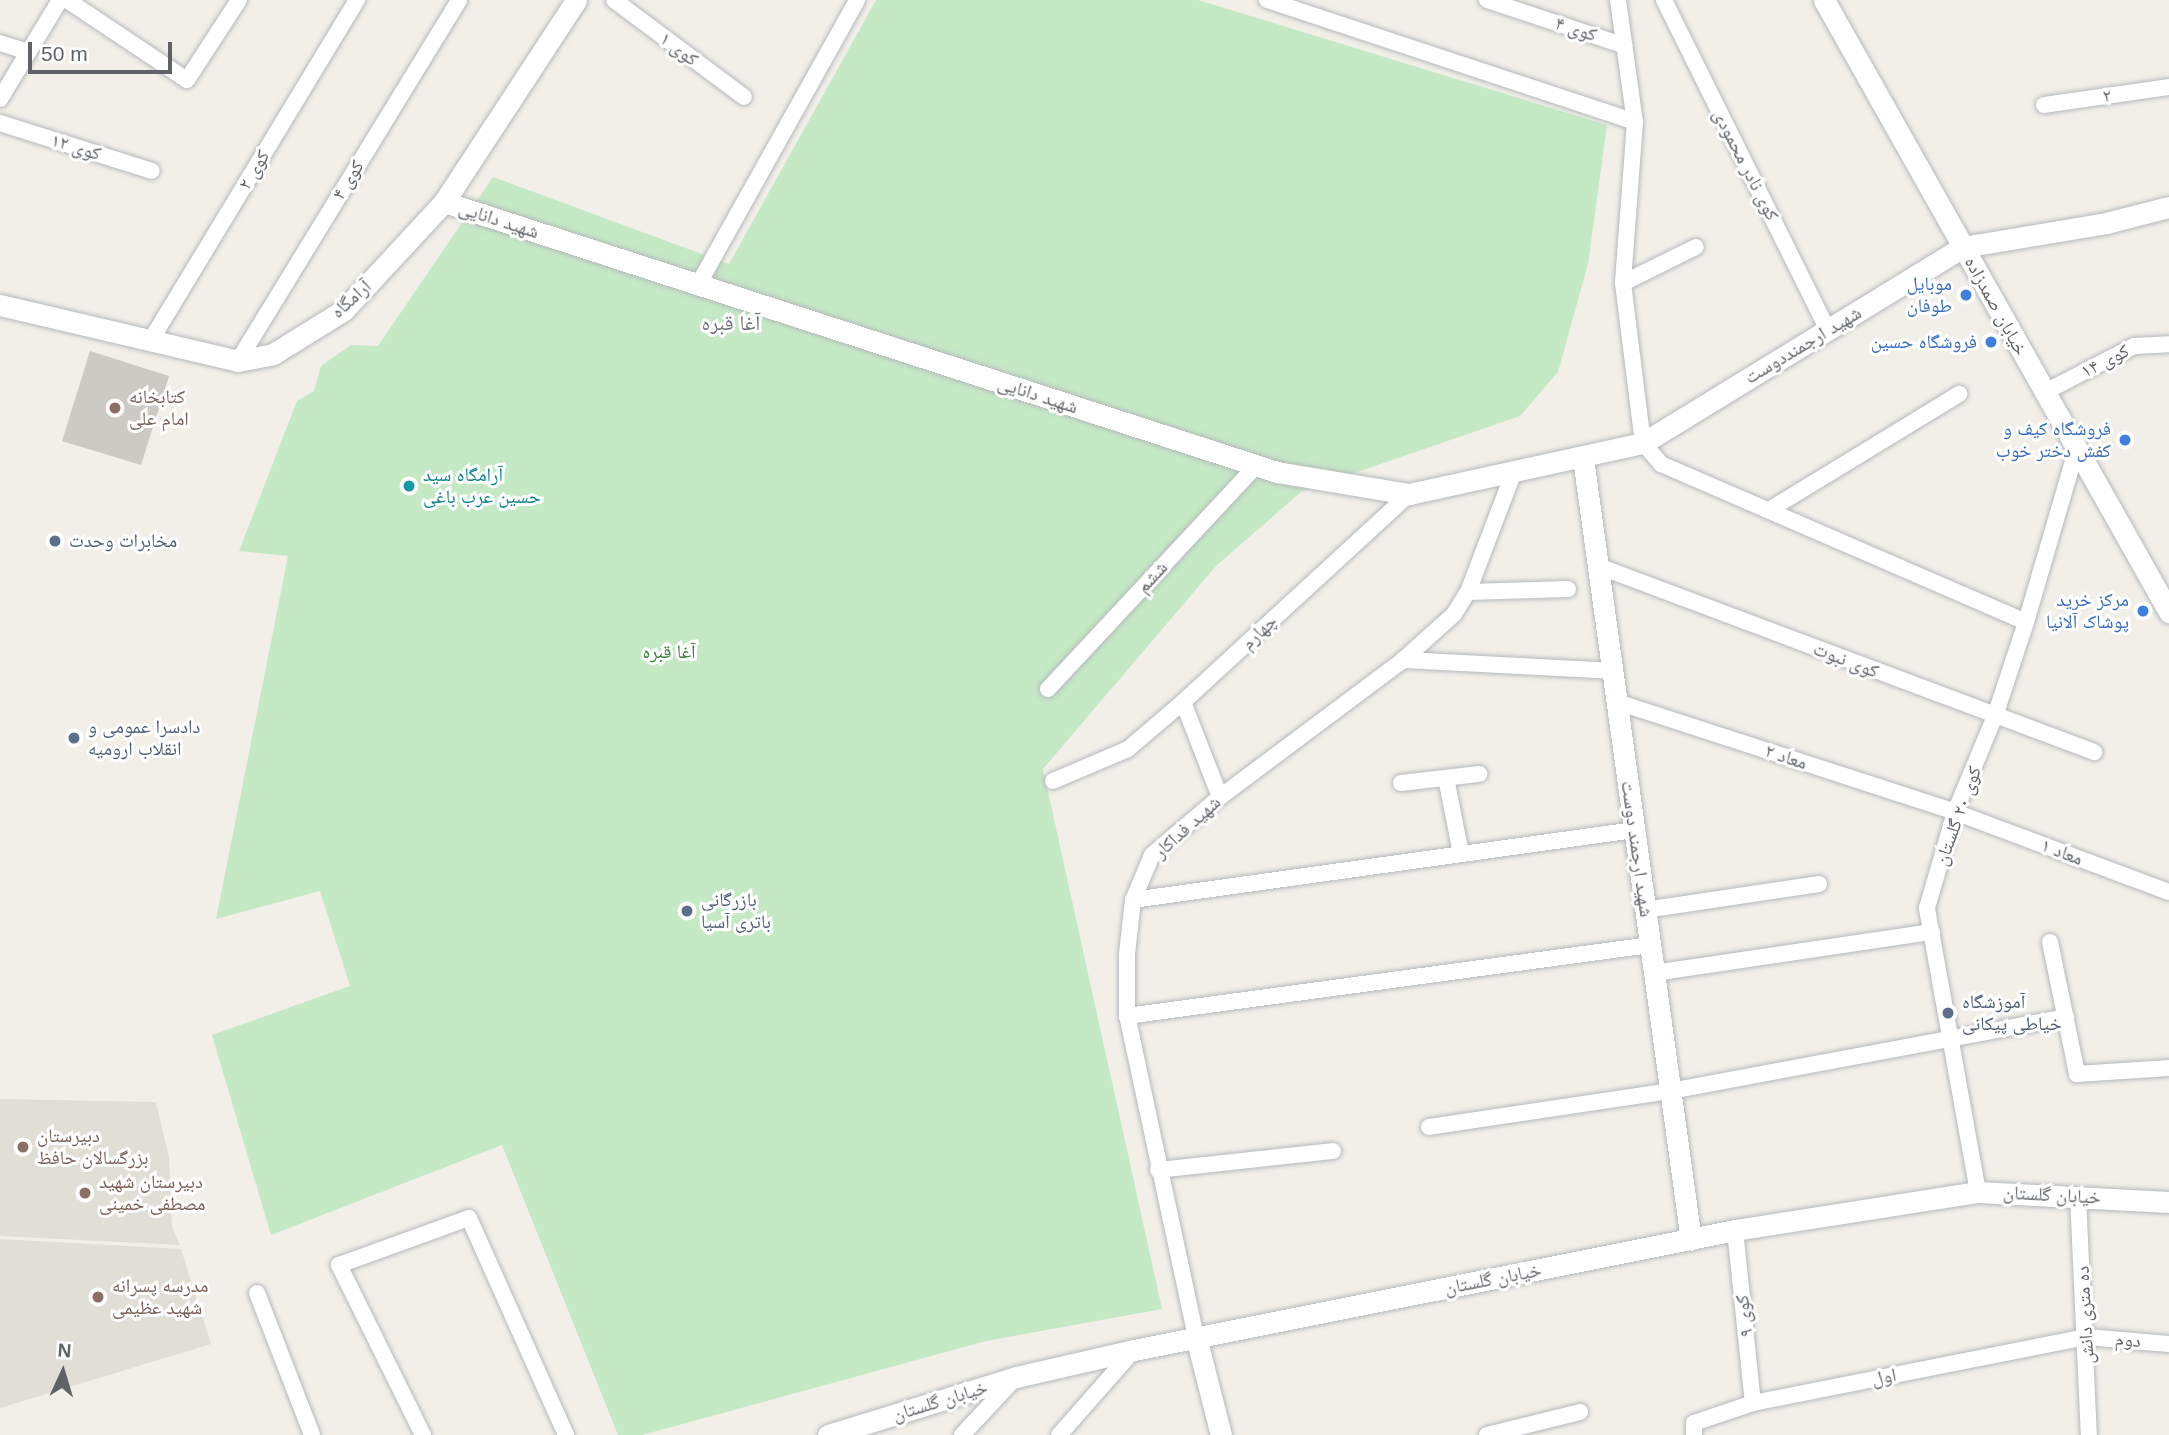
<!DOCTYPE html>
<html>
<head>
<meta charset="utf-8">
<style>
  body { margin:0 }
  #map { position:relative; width:2169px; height:1435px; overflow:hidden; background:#f1efe8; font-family:Helvetica,"Noto Naskh Arabic",sans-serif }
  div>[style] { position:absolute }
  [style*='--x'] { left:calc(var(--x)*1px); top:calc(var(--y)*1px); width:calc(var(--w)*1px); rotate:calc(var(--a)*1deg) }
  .education>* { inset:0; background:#e1ded6 }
  .green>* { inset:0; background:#c5e8c5 }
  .building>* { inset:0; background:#cccac5 }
  .roads { filter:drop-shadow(0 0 2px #b5b8bc) drop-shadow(0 0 2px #b5b8bc) }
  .street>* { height:16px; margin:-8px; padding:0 8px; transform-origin:8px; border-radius:8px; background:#fff }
  .secondary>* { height:21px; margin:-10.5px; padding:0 10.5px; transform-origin:10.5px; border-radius:10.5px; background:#fff }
  .dots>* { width:19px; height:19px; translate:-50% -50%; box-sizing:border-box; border:4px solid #fff; border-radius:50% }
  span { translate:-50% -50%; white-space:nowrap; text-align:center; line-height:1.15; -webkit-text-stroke:6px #fff; paint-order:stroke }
  .street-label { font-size:19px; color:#5f6368 }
  .shop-label { font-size:19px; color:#366cbe }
  .right { translate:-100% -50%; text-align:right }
  .education-label { font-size:19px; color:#785e54 }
  .left { translate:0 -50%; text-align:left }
  .culture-label { font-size:19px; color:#0d838f }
  .service-label { font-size:19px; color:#4e5e75 }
  .park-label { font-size:19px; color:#348238 }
  .neighbourhood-label { font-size:21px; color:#70757a }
  .north { position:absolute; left:28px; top:1337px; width:70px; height:70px; -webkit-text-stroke:5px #fff; paint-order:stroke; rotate:4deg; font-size:19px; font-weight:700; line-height:28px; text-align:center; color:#5f6368 }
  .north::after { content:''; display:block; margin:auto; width:24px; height:32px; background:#5f6368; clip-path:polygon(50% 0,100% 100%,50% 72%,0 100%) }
  .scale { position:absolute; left:28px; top:42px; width:144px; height:32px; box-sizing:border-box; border:4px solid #5f6368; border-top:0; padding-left:9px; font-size:21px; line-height:24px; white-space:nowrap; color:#5f6368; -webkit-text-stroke:5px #fff; paint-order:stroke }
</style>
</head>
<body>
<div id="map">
  <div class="education">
    <div style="clip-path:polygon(0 1099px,156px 1102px,169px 1158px,172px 1227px,180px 1245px,0 1236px)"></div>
    <div style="clip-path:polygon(0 1239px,181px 1249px,211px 1344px,0 1408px)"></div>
  </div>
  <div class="green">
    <div style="clip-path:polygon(876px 0,1198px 0,1607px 125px,1588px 264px,1558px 372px,1520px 416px,1302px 491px,1216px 566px,1043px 769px,1162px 1309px,986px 1341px,642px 1435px,618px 1435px,502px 1145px,271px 1235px,212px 1035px,350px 986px,320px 891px,216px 919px,288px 556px,239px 551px,297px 401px,314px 391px,321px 366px,351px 345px,378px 346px,493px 177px,729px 264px)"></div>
  </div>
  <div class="building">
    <div style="clip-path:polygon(90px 351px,169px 376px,141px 465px,62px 441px)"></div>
  </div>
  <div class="roads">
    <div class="street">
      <div style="--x:67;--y:0;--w:144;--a:33.7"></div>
      <div style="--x:187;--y:80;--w:95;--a:-57"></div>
      <div style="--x:614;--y:0;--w:162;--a:36.7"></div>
      <div style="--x:1267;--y:0;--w:388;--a:18.3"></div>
      <div style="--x:1487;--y:0;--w:145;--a:18.4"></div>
      <div style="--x:1618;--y:0;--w:123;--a:82.1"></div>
      <div style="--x:1635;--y:122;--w:161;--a:94.3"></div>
      <div style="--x:1623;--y:283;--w:161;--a:82.9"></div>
      <div style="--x:1643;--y:443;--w:28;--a:49"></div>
      <div style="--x:1661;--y:464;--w:398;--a:23.4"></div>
      <div style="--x:1664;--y:0;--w:369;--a:63.6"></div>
      <div style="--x:0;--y:43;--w:29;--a:18"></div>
      <div style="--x:0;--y:99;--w:116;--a:-58.8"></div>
      <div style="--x:2044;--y:105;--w:126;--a:-8.2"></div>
      <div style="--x:0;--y:123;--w:159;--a:17.5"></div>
      <div style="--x:1623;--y:283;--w:81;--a:-26.3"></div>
      <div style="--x:698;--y:285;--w:326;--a:-60.8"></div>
      <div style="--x:151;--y:340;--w:398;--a:-58.8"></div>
      <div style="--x:238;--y:361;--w:423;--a:-58.5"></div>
      <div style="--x:2045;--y:392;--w:100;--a:-27.3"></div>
      <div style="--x:2134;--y:346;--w:35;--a:-3"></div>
      <div style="--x:1769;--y:510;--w:223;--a:-31.4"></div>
      <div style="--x:1598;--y:566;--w:530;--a:20.56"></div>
      <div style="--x:1468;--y:592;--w:100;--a:-1.7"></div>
      <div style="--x:1403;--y:660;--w:209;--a:3"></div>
      <div style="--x:1048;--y:689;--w:306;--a:-47"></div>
      <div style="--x:1617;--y:702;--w:355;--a:18"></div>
      <div style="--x:1955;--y:812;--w:228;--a:20.5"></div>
      <div style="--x:1446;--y:778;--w:77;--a:78.8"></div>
      <div style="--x:1053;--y:781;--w:82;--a:-23.1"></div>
      <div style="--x:1128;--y:749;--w:72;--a:-40.5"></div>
      <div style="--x:1401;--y:783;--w:79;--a:-6.6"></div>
      <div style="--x:1220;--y:797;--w:102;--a:-111.3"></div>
      <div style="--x:1183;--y:702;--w:307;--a:-42.6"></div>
      <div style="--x:1133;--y:900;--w:506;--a:-7.95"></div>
      <div style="--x:1645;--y:910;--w:176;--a:-8.5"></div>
      <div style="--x:2050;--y:942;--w:135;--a:78.4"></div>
      <div style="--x:2077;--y:1074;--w:92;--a:-3.7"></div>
      <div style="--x:1654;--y:973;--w:281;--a:-8.4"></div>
      <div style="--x:1127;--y:1016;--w:528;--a:-7.73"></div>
      <div style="--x:1429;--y:1127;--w:245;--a:-8.5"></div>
      <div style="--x:1671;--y:1091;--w:402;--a:-10.6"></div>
      <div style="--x:1158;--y:1170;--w:176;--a:-6.2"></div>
      <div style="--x:1978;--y:1192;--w:289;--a:-100.2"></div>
      <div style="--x:1927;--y:908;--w:100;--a:-73.7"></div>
      <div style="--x:1955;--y:812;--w:104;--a:-67.4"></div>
      <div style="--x:1995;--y:716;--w:99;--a:-71.7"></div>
      <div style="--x:2026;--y:622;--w:181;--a:-73.7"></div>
      <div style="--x:2078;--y:1196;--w:239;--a:87.4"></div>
      <div style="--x:1735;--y:1230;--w:174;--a:84.1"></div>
      <div style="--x:257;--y:1293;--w:152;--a:68.8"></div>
      <div style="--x:1196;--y:1337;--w:328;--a:-102.1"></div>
      <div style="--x:1127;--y:1016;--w:62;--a:-90"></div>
      <div style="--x:1127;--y:954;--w:54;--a:-83.7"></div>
      <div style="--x:1133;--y:900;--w:49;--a:-67.1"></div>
      <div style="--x:1152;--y:855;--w:89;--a:-40.5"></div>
      <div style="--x:1220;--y:797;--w:229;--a:-36.8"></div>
      <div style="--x:1403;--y:660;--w:69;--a:-42"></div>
      <div style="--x:1454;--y:614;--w:26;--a:-58"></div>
      <div style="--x:1468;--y:592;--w:126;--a:-69.1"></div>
      <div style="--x:423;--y:1435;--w:190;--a:-116.3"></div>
      <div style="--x:339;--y:1265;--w:138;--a:-19.9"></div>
      <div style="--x:469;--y:1218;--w:238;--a:65.9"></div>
      <div style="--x:962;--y:1435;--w:79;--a:-47"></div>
      <div style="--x:1059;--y:1435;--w:113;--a:-48.6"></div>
      <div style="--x:1487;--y:1435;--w:96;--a:-13.9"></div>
      <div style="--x:1694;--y:1435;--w:12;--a:-90"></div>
      <div style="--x:1694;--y:1423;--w:62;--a:-18.7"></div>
      <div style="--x:1753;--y:1403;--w:340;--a:-11.2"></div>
      <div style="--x:2087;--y:1337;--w:82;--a:4.9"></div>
    </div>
    <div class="secondary">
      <div style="--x:1824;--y:0;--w:703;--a:60.59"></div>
      <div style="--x:444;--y:202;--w:876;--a:17.96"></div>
      <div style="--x:1277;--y:472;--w:134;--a:9.5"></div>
      <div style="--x:1409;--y:494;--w:239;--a:-12.3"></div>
      <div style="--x:1643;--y:443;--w:375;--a:-31.5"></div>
      <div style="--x:1963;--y:247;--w:145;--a:-9.5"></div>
      <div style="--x:2106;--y:223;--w:65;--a:-14.3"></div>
      <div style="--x:0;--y:305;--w:244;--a:13.2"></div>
      <div style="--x:238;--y:361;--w:36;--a:-11"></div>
      <div style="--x:273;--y:354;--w:84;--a:-31.8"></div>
      <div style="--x:344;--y:310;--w:147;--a:-47.2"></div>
      <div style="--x:444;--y:202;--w:241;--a:-56.8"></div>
      <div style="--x:1583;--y:458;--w:789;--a:82.14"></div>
      <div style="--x:1196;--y:1337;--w:101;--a:75.7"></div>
      <div style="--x:828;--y:1435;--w:197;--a:-17.1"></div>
      <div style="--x:1016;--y:1377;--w:121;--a:-12.9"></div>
      <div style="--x:1134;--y:1350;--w:613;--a:-11.29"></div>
      <div style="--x:1735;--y:1230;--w:246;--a:-8.9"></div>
      <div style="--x:1978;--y:1192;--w:191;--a:3"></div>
    </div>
  </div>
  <div class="dots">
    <div style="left:1966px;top:295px;background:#3f7fe0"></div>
    <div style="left:1991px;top:342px;background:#3f7fe0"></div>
    <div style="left:115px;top:408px;background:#8d6e63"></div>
    <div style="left:2125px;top:440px;background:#3f7fe0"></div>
    <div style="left:409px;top:486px;background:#0f9aa8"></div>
    <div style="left:55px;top:541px;background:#5c6f8a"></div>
    <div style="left:2143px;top:611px;background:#3f7fe0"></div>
    <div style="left:74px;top:738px;background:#5c6f8a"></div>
    <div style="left:687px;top:911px;background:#5c6f8a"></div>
    <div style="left:1948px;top:1013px;background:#5c6f8a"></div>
    <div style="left:23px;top:1147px;background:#8d6e63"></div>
    <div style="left:85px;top:1193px;background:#8d6e63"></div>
    <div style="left:98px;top:1297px;background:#8d6e63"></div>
  </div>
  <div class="street-label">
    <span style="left:1576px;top:29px;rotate:18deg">کوی ۴</span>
    <span style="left:679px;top:49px;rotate:37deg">کوی ۱</span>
    <span style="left:2107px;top:96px;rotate:-9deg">۲</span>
    <span style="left:76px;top:147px;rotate:17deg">کوی ۱۲</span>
    <span style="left:1746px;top:165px;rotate:63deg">کوی نادر محمودی</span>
    <span style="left:254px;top:170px;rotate:-59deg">کوی ۲</span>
    <span style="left:348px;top:180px;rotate:-58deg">کوی ۴</span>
    <span style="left:499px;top:220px;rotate:18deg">شهید دانایی</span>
    <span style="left:351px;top:299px;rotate:-42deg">آرامگاه</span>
    <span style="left:1996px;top:306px;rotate:61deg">خیابان صمدزاده</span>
    <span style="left:1803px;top:345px;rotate:-31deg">شهید ارجمنددوست</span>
    <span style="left:2105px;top:361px;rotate:-27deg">کوی ۱۴</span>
    <span style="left:1038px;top:395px;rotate:18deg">شهید دانایی</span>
    <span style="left:1152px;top:577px;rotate:-47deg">ششم</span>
    <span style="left:1259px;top:632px;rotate:-43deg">چهارم</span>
    <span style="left:1846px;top:660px;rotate:21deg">کوی نبوت</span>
    <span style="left:1786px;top:757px;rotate:18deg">معاد ۲</span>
    <span style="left:1958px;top:816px;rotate:-70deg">کوی ۲۰ گلستان</span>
    <span style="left:1187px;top:827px;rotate:-42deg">شهید فداکار</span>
    <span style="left:1637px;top:849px;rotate:82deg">شهید ارجمند دوست</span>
    <span style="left:2062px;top:852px;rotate:21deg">معاد ۱</span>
    <span style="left:2052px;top:1195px;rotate:3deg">خیابان گلستان</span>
    <span style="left:1493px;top:1279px;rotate:-11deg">خیابان گلستان</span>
    <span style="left:2085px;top:1315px;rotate:-93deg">ده متری دانش</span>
    <span style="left:1744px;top:1316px;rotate:-96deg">کوی ۹</span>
    <span style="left:2128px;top:1340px;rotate:5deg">دوم</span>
    <span style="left:1884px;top:1377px;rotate:-11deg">اول</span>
    <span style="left:940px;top:1401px;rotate:-17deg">خیابان گلستان</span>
  </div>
  <div class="shop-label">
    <span class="right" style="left:1952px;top:295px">موبایل<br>طوفان</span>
    <span class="right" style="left:1977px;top:342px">فروشگاه حسین</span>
    <span class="right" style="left:2111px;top:440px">فروشگاه کیف و<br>کفش دختر خوب</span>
    <span class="right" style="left:2129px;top:611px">مرکز خرید<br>پوشاک آلانیا</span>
  </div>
  <div class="education-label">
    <span class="left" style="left:129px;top:408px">کتابخانه<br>امام علی</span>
    <span class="left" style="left:37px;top:1147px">دبیرستان<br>بزرگسالان حافظ</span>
    <span class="left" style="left:99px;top:1193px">دبیرستان شهید<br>مصطفی خمینی</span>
    <span class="left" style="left:112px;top:1297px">مدرسه پسرانه<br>شهید عظیمی</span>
  </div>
  <div class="culture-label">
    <span class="left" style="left:423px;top:486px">آرامگاه سید<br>حسین عرب باغی</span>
  </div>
  <div class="service-label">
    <span class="left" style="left:69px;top:541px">مخابرات وحدت</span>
    <span class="left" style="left:88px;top:738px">دادسرا عمومی و<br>انقلاب ارومیه</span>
    <span class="left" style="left:701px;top:911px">بازرگانی<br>باتری آسیا</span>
    <span class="left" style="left:1962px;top:1013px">آموزشگاه<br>خیاطی پیکانی</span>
  </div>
  <div class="park-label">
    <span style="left:669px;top:652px">آغا قبره</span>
  </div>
  <div class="neighbourhood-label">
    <span style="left:731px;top:323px">آغا قبره</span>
  </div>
  <div class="north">N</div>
  <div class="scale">50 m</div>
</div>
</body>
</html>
